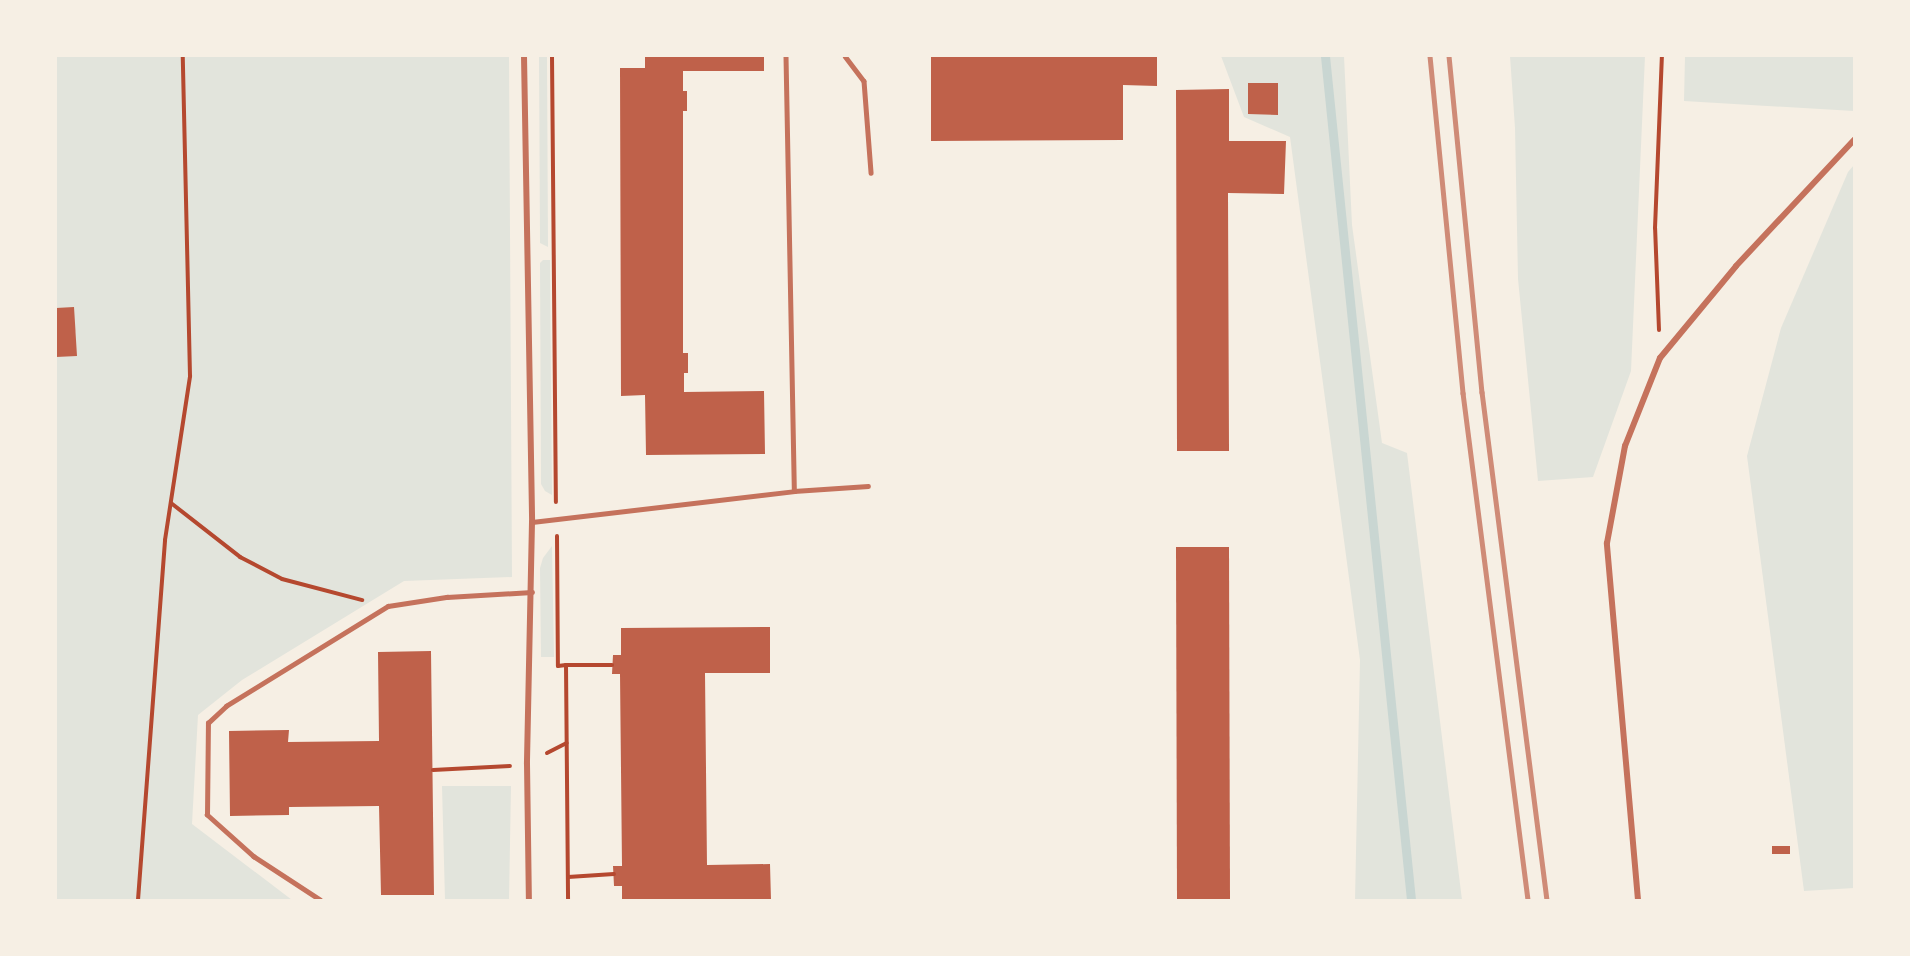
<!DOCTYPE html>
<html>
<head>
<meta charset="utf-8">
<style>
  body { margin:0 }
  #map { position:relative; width:1910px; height:956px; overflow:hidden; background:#f6efe4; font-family:Montserrat,sans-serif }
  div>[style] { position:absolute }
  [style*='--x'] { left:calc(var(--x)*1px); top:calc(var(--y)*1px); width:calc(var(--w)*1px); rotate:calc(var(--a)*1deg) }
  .green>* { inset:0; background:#e2e4dc }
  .stream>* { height:9px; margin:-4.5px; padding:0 4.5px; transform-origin:4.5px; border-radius:4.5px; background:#c9d6d2 }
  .building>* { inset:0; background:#bf614a }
  .path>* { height:4px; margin:-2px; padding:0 2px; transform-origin:2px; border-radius:2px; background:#b5482f }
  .service>* { height:4.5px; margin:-2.25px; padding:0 2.25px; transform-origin:2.25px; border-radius:2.25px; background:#c5725c }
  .minor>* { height:6px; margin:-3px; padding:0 3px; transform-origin:3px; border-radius:3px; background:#c5725c }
  .rail>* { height:4.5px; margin:-2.25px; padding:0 2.25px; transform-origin:2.25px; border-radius:2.25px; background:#cf8b77 }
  span { translate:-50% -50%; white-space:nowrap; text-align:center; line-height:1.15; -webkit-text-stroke:4.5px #f6efe4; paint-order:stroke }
  .frame { position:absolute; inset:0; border:57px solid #f6efe4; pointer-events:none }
</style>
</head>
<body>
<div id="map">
  <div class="green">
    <div style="clip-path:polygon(56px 56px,509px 56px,512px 577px,404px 581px,242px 680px,198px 715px,192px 824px,292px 900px,56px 900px)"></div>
    <div style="clip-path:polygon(539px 56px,547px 56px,548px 247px,540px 243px)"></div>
    <div style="clip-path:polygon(1221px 56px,1344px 56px,1352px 225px,1382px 443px,1407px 453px,1462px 900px,1355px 900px,1360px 660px,1290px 137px,1244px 117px)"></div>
    <div style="clip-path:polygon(1510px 56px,1645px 56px,1631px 371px,1593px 477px,1538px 481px,1518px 279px,1515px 128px)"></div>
    <div style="clip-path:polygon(1685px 56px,1854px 56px,1854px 111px,1684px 101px)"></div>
    <div style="clip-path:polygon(1854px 165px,1854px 888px,1804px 891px,1747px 456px,1781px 328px,1848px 172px)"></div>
    <div style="clip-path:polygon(543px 260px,550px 260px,552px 495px,545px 491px,541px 484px,540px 263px)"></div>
    <div style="clip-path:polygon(552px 546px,554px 657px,541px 657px,540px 568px,543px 558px)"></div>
    <div style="clip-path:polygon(442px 786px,511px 786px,509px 900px,445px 900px)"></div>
  </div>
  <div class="stream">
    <div style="--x:1325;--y:56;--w:848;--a:84.18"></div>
  </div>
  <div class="building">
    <div style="clip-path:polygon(645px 56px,764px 56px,764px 71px,683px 71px,683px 91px,687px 91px,687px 111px,683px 111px,683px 353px,688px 353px,688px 373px,684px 373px,684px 392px,764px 391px,765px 454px,646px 455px,645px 395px,621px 396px,620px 68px,645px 68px)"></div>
    <div style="clip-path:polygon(931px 56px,1157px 56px,1157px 86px,1123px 85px,1123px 140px,931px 141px)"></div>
    <div style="clip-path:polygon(1248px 83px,1278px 83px,1278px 115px,1248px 114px)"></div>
    <div style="clip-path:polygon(1229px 89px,1229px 141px,1286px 141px,1284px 194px,1228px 193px,1229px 451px,1177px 451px,1176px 90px)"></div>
    <div style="clip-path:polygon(74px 307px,77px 356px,56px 357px,56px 308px)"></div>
    <div style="clip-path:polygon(1176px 547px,1229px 547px,1230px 900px,1177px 900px)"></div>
    <div style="clip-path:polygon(770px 627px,770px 673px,705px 673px,707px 865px,770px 864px,771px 900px,622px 900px,622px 886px,614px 886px,613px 866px,622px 866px,620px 674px,612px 674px,613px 655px,621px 655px,621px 628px)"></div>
    <div style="clip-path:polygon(431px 651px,434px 895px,381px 895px,379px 806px,289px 807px,289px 815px,230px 816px,229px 731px,289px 730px,288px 742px,379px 741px,378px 652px)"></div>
    <div style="clip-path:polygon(1772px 846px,1790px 846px,1790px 854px,1772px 854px)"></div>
  </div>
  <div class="path">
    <div style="--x:552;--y:56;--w:446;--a:89.5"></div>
    <div style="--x:1659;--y:330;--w:102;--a:-92.2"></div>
    <div style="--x:1655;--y:228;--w:172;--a:-87.7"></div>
    <div style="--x:171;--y:503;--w:88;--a:38"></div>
    <div style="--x:240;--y:557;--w:47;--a:27.6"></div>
    <div style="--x:282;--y:579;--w:83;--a:14.7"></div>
    <div style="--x:557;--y:536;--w:130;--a:89.6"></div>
    <div style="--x:558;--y:666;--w:8;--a:-7"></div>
    <div style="--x:566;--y:665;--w:235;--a:89.5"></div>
    <div style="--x:566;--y:665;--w:46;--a:0"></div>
    <div style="--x:547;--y:753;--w:22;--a:-27"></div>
    <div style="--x:433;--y:770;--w:77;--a:-3"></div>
    <div style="--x:568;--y:877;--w:46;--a:-3.7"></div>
    <div style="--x:138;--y:900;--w:361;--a:-85.7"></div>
    <div style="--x:165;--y:540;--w:166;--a:-81.3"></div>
    <div style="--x:190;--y:376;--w:320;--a:-91.3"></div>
  </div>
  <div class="service">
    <div style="--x:786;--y:56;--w:435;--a:88.9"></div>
    <div style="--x:845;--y:56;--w:31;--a:53"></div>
    <div style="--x:864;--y:81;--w:92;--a:85.6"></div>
    <div style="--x:532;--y:522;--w:264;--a:-6.7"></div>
    <div style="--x:794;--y:491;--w:74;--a:-3.9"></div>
    <div style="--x:320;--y:900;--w:79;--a:-146.9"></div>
    <div style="--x:254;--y:857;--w:63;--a:-138.2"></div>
    <div style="--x:207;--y:815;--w:92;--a:-89.4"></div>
    <div style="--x:208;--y:723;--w:25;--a:-43"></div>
    <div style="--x:226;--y:706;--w:190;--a:-31.7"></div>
    <div style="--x:388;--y:606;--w:60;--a:-8.7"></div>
    <div style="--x:447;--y:597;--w:85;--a:-3.4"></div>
  </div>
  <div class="minor">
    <div style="--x:524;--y:56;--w:466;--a:89"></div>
    <div style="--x:532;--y:522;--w:242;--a:91.2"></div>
    <div style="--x:527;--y:764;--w:136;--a:89.2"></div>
    <div style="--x:1638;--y:900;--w:358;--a:-95"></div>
    <div style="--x:1607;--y:543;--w:99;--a:-79.5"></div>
    <div style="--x:1625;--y:446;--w:95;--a:-68.3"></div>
    <div style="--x:1660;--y:358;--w:119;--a:-50.4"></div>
    <div style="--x:1736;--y:266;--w:173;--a:-46.9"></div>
  </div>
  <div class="rail">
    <div style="--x:1430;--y:56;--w:339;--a:84.4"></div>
    <div style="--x:1463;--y:393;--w:511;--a:82.69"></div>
    <div style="--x:1449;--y:56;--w:338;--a:84.4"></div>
    <div style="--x:1482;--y:392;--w:512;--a:82.71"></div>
  </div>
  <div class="frame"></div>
</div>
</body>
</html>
